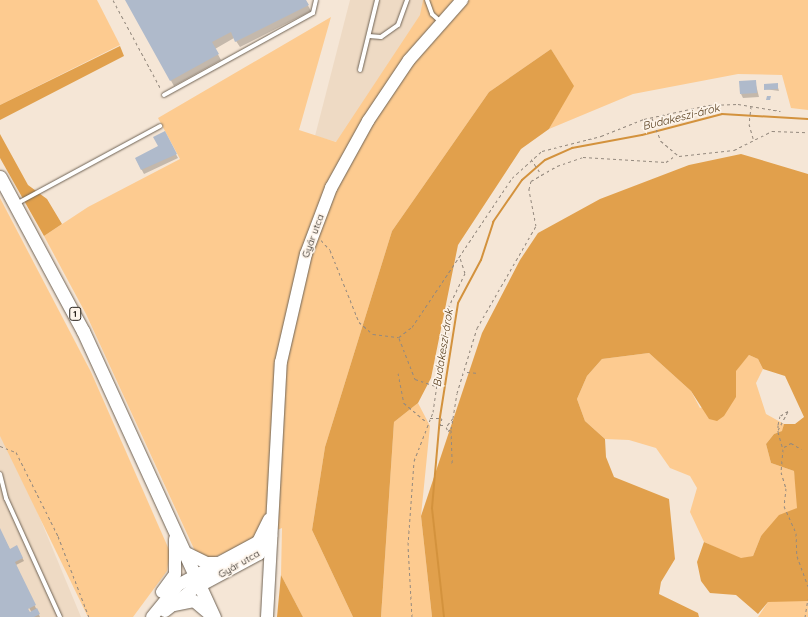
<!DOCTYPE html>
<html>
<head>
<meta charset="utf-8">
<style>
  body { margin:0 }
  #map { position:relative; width:808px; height:617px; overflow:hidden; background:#f5e6d6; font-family:Quicksand,sans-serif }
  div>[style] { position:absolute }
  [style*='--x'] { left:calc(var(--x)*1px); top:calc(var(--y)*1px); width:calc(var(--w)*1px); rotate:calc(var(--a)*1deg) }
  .built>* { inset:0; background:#eedac4 }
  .green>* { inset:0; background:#fdcb90 }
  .forest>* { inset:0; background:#e1a04c }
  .shadow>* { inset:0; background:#0003 }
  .stream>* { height:2px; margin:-1px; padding:0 1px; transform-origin:1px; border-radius:1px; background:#d3923d }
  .building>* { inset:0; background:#afbacb }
  .path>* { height:1px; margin-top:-0.5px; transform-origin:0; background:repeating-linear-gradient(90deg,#94897e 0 3px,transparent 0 6px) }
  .roads { filter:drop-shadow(0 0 1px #6f6355) drop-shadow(0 0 1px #6f6355) }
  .lane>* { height:4px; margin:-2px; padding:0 2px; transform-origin:2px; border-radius:2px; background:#fff }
  .secondary>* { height:12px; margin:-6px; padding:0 6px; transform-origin:6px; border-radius:6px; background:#fff }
  .primary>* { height:13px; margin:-6.5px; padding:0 6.5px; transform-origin:6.5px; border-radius:6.5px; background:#fff }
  span { translate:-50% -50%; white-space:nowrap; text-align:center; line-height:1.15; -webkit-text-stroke:3.5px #fdf4ea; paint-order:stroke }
  .shield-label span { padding:1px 3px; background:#fdf4ea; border:1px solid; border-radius:3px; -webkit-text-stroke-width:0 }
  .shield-label { font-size:9px; color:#28221c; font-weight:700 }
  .street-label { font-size:10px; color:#28221c }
  .water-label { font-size:11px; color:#533816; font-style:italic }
</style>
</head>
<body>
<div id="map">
  <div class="built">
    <div style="clip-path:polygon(350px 0,423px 0,421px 15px,337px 142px,315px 136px)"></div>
    <div style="clip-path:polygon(0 422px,81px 617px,0 617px)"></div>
  </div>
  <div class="green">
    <div style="clip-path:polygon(0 0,97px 0,120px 45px,0 105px)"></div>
    <div style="clip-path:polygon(423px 0,808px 0,808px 110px,791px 108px,782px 75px,738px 74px,633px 94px,549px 129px,573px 86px,551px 49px,489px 92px,392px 231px,325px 447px,312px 530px,353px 617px,303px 617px,281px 575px,282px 528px,210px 559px,195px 551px,86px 314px,44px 236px,88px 207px,180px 159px,158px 118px,331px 17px,299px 130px,336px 142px,420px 15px)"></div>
    <div style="clip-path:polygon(0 198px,91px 372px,170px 552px,167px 571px,133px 617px,88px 617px,0 436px)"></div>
    <div style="clip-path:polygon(649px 353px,691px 391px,700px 408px,736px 397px,736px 370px,749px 355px,758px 359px,763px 369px,756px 383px,766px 414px,784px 424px,783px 431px,774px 434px,766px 444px,771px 463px,794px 471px,798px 501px,797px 508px,761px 536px,753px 556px,741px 559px,704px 542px,690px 512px,697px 488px,690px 476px,670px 468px,656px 448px,629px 440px,605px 439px,585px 421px,577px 399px,587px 376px,602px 359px)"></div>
    <div style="clip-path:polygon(418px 403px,430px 426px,421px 516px,432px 617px,381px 617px,394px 422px)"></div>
    <div style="clip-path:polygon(790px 599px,808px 601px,808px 617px,758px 617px,768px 602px)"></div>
  </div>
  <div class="forest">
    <div style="clip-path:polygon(120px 46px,124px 56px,0 120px,0 105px)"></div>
    <div style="clip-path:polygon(551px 49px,574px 86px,549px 129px,521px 149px,458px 245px,431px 378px,418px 403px,394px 422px,381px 617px,353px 617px,312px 530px,325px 447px,392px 231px,489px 92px)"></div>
    <div style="clip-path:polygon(0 134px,28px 185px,47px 199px,62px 224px,44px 236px,0 158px)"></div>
    <div style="clip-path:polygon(741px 154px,808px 174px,808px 601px,768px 602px,758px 614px,736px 595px,710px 593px,701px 581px,697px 562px,704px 542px,741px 558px,753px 556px,761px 536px,779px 515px,797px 508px,794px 471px,771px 463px,766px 444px,774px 434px,782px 431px,784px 424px,795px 424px,804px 417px,785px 376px,763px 369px,758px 359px,749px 355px,736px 371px,736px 397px,724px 416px,717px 421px,709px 419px,691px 391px,649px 353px,602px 359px,587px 376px,577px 399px,585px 421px,605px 439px,606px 457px,614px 477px,669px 499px,675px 559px,661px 582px,659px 594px,698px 613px,699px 617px,432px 617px,421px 516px,482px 333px,520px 260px,538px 233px,600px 199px,689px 165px)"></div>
    <div style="clip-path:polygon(281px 575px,303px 617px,277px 617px)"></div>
  </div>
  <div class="shadow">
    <div style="clip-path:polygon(126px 0,305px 0,311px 11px,240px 47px,234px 38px,215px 49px,221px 60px,174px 86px)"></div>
    <div style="clip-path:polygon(755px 81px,759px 97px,743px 98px,741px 94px)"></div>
    <div style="clip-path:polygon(777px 84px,779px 91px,765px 89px)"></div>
    <div style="clip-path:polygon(164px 132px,178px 158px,144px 174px,136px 159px,160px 146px)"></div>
    <div style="clip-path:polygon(evenodd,0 530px,10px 550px,18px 549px,24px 561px,16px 565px,40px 617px,0 617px,0 530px,27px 604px,32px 613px,29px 613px,27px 604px)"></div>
  </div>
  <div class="stream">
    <div style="--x:444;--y:617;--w:110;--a:-96.3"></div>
    <div style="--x:432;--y:508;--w:91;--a:-85"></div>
    <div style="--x:440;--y:417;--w:115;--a:-81"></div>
    <div style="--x:458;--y:303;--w:49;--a:-61.9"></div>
    <div style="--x:481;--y:260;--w:40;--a:-72"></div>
    <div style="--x:493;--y:222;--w:51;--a:-55.4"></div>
    <div style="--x:522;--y:180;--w:30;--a:-41"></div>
    <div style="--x:545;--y:160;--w:30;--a:-24"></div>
    <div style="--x:572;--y:148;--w:71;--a:-10.5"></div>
    <div style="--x:642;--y:135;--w:83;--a:-14.7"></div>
    <div style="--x:722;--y:114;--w:86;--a:3.3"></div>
  </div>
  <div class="building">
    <div style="clip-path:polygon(125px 0,306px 0,309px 5px,235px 42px,231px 32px,212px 42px,219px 54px,170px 81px)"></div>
    <div style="clip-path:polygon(756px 80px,757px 93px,740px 94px,739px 81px)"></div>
    <div style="clip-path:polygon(778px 83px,778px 89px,764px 90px,764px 84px)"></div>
    <div style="clip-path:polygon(767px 96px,771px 96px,770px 100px,766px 100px)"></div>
    <div style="clip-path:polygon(165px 131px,177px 154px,141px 170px,135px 158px,158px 146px,153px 137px)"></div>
    <div style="clip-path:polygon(0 528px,10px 549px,17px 545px,23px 558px,15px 562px,36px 605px,28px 609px,30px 612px,37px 608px,40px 614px,34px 617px,0 617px)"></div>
  </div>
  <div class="path">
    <div style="--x:113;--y:0;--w:101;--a:61.7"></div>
    <div style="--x:751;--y:106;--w:18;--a:96"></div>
    <div style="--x:749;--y:124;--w:15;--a:74"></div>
    <div style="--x:652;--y:118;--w:25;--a:69"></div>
    <div style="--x:661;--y:141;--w:23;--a:40"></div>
    <div style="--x:679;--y:156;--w:55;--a:-6.2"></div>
    <div style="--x:734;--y:150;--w:42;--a:-26.6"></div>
    <div style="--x:772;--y:131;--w:36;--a:2"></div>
    <div style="--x:531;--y:159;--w:18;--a:56"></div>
    <div style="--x:321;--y:240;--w:13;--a:48"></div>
    <div style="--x:330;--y:250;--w:78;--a:68.1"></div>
    <div style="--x:359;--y:322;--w:18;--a:41"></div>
    <div style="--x:373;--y:334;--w:26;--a:7"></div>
    <div style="--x:399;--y:337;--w:16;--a:-38"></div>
    <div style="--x:412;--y:327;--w:179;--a:-56.1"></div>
    <div style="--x:512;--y:178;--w:40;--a:-42"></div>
    <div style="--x:542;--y:151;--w:61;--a:-14.3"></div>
    <div style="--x:601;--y:136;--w:46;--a:-21.6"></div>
    <div style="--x:644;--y:119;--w:66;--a:-12.2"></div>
    <div style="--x:709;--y:105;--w:29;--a:-2"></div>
    <div style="--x:738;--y:104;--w:43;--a:9.5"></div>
    <div style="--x:399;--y:338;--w:44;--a:68.7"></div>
    <div style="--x:415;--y:379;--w:21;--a:19"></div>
    <div style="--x:467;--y:372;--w:12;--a:5"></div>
    <div style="--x:398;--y:373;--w:31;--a:79"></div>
    <div style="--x:404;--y:403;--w:30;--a:40"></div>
    <div style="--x:430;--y:418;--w:12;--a:0"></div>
    <div style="--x:442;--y:418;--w:7;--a:106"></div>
    <div style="--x:440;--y:425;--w:6;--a:0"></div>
    <div style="--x:453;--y:418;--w:11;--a:128"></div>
    <div style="--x:446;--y:427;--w:4;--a:63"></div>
    <div style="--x:448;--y:431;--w:4;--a:-34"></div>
    <div style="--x:451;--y:429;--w:11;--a:-80"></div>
    <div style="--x:453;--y:418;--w:25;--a:-81"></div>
    <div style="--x:457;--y:393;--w:68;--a:-72.9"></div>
    <div style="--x:477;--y:328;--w:118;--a:-60"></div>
    <div style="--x:536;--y:226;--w:38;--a:-101"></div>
    <div style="--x:529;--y:189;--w:8;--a:-76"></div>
    <div style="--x:531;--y:181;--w:30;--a:-30"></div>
    <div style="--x:557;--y:166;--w:28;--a:-19"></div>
    <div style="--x:583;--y:157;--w:83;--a:3.4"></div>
    <div style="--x:666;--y:162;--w:12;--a:-35"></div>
    <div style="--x:451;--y:430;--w:34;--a:88"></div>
    <div style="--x:778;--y:430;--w:21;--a:-62"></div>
    <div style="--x:788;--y:411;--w:9;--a:148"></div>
    <div style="--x:780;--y:416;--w:9;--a:103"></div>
    <div style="--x:778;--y:425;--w:7;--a:90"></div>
    <div style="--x:778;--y:432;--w:18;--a:74"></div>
    <div style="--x:783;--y:449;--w:23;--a:95"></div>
    <div style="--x:781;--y:472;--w:17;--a:73"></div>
    <div style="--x:786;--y:488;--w:18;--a:96"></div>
    <div style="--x:784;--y:506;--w:30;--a:66"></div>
    <div style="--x:796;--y:533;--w:23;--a:88"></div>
    <div style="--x:797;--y:556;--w:32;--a:70"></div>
    <div style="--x:0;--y:446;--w:17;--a:21"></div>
    <div style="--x:16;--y:452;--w:94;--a:63.4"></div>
    <div style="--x:58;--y:536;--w:87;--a:69.1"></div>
    <div style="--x:784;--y:447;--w:8;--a:-30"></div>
    <div style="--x:791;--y:443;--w:12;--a:31"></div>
    <div style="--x:412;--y:617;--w:72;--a:-93.2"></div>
    <div style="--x:408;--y:545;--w:84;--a:-85.9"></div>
    <div style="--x:414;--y:461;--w:53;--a:-68.8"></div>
    <div style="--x:433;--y:412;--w:105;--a:-81.8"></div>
    <div style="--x:448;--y:308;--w:39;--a:-64"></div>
    <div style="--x:465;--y:273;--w:16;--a:-108"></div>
    <div style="--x:805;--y:617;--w:18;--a:-81"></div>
  </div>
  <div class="roads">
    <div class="lane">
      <div style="--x:427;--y:0;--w:15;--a:70"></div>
      <div style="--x:432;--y:14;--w:12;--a:42"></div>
      <div style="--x:369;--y:36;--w:12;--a:5"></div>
      <div style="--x:381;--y:37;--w:21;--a:-35"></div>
      <div style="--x:398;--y:25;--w:27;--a:-70"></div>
      <div style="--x:360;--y:70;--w:72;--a:-76.3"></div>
      <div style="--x:164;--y:95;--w:170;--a:-28.8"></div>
      <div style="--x:313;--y:13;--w:13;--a:-77"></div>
      <div style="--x:16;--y:204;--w:164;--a:-28.4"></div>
      <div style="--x:0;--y:474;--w:25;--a:76"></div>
      <div style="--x:6;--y:498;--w:131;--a:65.6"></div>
    </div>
    <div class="secondary">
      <div style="--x:184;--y:552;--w:25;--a:26"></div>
      <div style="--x:207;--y:563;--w:11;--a:0"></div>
      <div style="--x:162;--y:592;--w:22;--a:-54"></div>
      <div style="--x:175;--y:574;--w:35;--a:-90"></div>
      <div style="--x:175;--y:605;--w:19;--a:-12"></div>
      <div style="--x:194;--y:601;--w:25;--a:40"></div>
      <div style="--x:165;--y:611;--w:34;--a:-38"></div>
      <div style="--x:192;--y:590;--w:76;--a:-28.2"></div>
      <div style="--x:259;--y:554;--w:22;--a:-56"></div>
      <div style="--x:152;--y:617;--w:41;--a:-50.9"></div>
      <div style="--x:178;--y:585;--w:91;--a:-28.3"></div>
      <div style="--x:258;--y:542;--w:25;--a:-64"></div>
      <div style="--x:267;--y:617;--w:255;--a:-86.9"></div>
      <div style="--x:281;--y:362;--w:111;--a:-77"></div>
      <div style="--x:306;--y:254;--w:71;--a:-69.3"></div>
      <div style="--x:331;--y:188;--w:77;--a:-61.1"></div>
      <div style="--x:368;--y:121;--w:73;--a:-56.1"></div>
      <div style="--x:409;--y:60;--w:80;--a:-48.5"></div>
    </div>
    <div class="primary">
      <div style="--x:0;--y:177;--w:175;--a:61.7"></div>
      <div style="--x:83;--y:331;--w:315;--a:65.4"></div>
    </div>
  </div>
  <div class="shield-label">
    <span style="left:75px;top:314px">1</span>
  </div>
  <div class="street-label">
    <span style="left:313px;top:236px;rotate:-70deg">Gyár utca</span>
    <span style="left:239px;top:564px;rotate:-30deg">Gyár utca</span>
  </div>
  <div class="water-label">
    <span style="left:681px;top:117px;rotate:-14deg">Budakeszi-árok</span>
    <span style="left:443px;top:348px;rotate:-81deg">Budakeszi-árok</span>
  </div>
</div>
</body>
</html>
